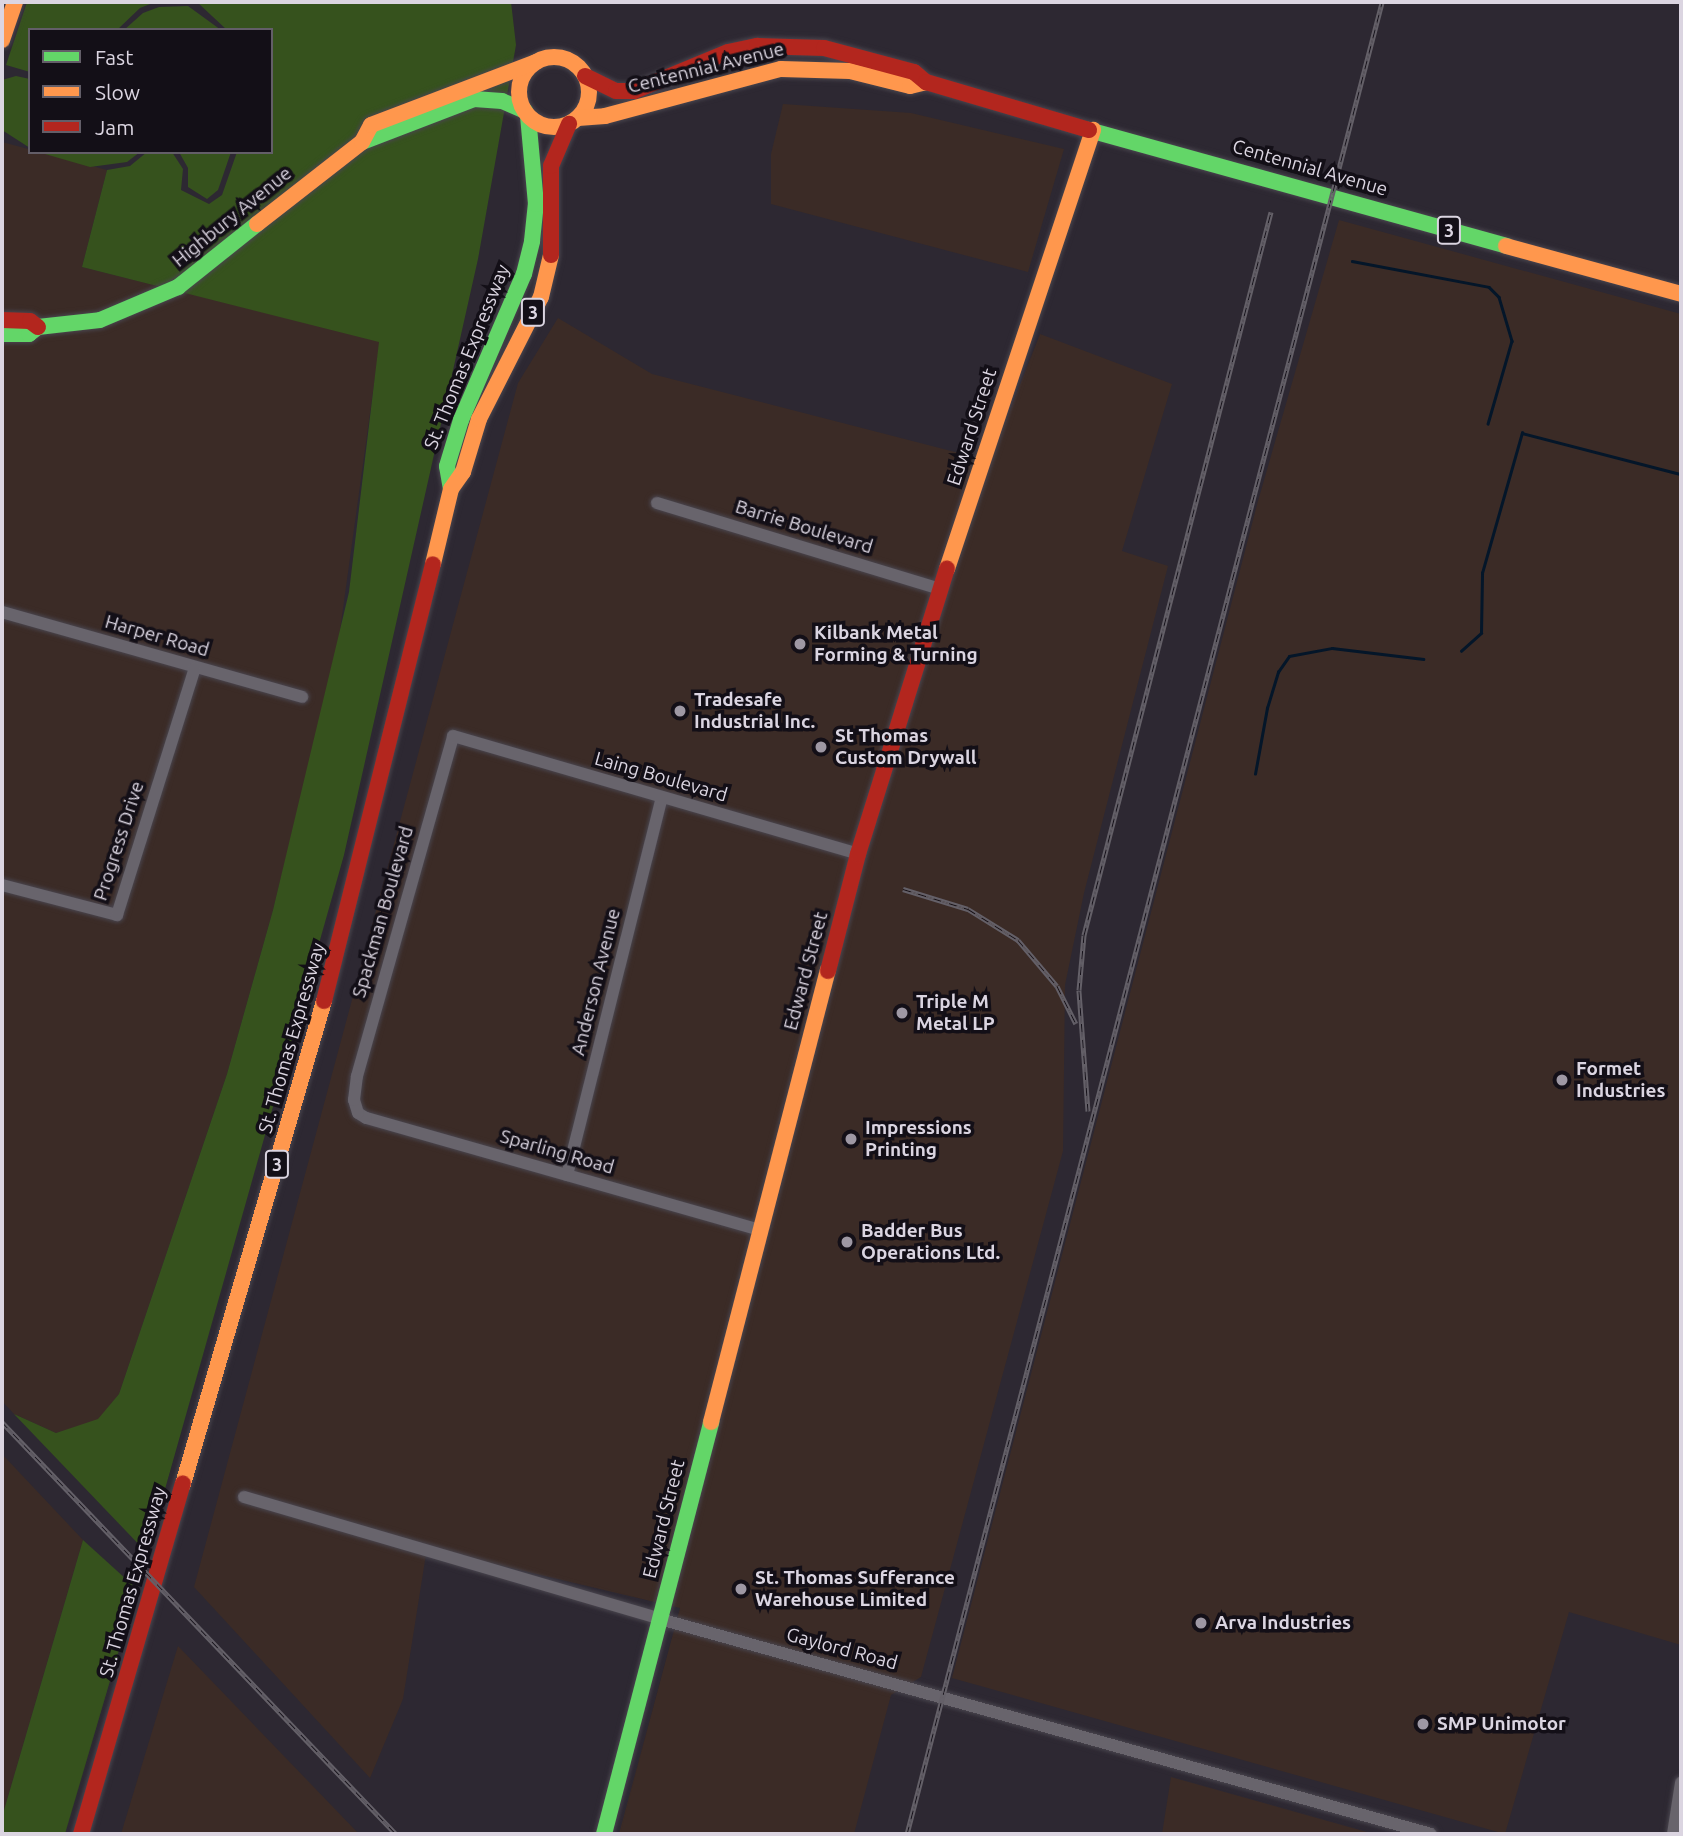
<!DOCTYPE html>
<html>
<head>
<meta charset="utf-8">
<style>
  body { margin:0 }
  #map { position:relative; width:1683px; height:1836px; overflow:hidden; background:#2d2832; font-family:Ubuntu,sans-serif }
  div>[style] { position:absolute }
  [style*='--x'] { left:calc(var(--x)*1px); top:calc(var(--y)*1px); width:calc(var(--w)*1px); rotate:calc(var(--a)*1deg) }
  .industrial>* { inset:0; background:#3b2b26 }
  .green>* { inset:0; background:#36521d }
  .stream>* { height:2.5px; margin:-1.25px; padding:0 1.25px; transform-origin:1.25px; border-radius:1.25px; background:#041629 }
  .roads { filter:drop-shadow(0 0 2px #49454e) drop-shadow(0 0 2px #49454e) }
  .street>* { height:12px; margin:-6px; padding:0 6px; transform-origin:6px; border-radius:6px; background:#68646c }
  .fast>* { height:16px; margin:-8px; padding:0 8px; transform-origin:8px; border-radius:8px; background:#63d668 }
  .slow>* { height:16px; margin:-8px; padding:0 8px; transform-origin:8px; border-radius:8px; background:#ff974d }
  .slow>.ring { margin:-8px; padding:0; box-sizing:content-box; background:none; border:16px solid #ff974d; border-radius:50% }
  .jam>* { height:16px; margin:-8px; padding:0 8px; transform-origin:8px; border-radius:8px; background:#b3261e }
  .rail>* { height:5px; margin-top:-2.5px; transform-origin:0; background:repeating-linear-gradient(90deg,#130f17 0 8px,#646068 0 16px); box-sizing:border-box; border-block:2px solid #646068 }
  .dots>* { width:19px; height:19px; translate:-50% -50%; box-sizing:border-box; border:4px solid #130f17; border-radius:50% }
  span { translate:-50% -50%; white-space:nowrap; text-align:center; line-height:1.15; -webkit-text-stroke:7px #130f17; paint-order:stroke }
  .shield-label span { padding:2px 5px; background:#130f17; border:2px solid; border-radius:5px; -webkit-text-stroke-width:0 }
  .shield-label { font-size:18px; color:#dbd5e1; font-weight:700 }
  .street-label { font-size:19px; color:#dbd5e1 }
  .poi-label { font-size:19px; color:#dbd5e1; font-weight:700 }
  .left { translate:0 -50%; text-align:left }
  .frame { position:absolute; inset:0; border:4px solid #dbd5e1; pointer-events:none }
  .legend { position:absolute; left:28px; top:28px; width:245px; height:126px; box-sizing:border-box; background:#130f17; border:2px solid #635e68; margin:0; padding:9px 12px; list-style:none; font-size:21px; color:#dbd5e1 }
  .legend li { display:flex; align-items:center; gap:14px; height:35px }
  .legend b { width:35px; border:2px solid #635e68 }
</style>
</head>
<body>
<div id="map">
  <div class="industrial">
    <div style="clip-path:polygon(783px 104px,911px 113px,1064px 149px,1028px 272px,771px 204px,771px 154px)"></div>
    <div style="clip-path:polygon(2px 142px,107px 170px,82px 267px,380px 341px,337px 652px,273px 910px,227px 1074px,119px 1394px,98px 1420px,56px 1433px,14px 1414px,2px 1401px)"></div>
    <div style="clip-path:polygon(1339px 220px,1681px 314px,1681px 1645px,1569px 1612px,1505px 1834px,952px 1678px,1258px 501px)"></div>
    <div style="clip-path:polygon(558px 318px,652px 374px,990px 461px,1040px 334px,1172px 384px,1122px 551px,1168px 566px,1084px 893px,1065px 985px,1063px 1151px,921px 1677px,891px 1695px,854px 1834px,619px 1834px,680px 1608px,427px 1548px,403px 1699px,370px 1778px,194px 1587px,518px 383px)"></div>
    <div style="clip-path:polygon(2px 1454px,83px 1540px,2px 1817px)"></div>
    <div style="clip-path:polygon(178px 1646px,359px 1834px,121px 1834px)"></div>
    <div style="clip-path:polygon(1171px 1777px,1374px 1834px,1162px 1834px)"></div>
  </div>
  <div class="green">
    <div style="clip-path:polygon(27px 2px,155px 2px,140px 8px,117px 30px,30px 30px,30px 72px,6px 65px)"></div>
    <div style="clip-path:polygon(197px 2px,511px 2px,516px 45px,478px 259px,344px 855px,147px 1553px,14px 1414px,56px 1433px,98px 1419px,119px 1394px,227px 1074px,273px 910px,349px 592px,379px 342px,82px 267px,107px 170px,130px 166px,147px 152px,172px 152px,183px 169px,181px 190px,209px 204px,222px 195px,237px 152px,271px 152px,271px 30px,227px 30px)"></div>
    <div style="clip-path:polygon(188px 6px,221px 30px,124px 30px,143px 13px,159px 7px)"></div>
    <div style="clip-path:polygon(16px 76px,30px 79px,30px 148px,2px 130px,2px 80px)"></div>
    <div style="clip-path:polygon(38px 152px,140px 152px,127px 162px,90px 167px)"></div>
    <div style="clip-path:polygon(179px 152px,231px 152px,218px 190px,207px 199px,188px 187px,188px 168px)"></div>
    <div style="clip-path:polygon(83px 1540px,137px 1589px,65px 1834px,2px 1834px,2px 1817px)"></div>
  </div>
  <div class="stream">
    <div style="--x:1352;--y:261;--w:139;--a:10.7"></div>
    <div style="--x:1489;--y:287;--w:14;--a:45"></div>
    <div style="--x:1499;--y:297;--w:46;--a:73.5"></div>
    <div style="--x:1512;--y:341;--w:86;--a:106.1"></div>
    <div style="--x:1461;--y:651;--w:27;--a:-42"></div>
    <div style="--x:1481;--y:633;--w:60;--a:-89"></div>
    <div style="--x:1482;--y:573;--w:146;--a:-74.1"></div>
    <div style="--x:1522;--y:433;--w:164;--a:14.5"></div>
    <div style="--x:1255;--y:774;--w:67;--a:-79.7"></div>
    <div style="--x:1267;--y:708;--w:38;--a:-73"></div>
    <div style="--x:1278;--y:672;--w:19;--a:-55"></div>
    <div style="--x:1289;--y:656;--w:44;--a:-10.5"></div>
    <div style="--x:1332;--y:648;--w:92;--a:6.9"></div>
  </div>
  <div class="roads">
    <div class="street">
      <div style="--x:657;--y:503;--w:296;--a:16.9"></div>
      <div style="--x:2;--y:612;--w:312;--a:15.8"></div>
      <div style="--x:2;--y:885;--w:119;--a:14.6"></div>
      <div style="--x:117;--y:915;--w:259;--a:-72.5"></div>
      <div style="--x:567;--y:1175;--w:389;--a:-75.9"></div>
      <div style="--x:760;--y:1230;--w:410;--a:-164.1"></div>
      <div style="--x:366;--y:1118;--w:9;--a:-148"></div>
      <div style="--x:358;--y:1113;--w:14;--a:-107"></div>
      <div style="--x:354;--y:1100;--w:24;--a:-83"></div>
      <div style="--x:357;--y:1076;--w:353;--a:-74.2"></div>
      <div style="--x:453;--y:736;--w:422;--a:16.2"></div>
      <div style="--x:244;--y:1497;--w:434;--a:16.3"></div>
      <div style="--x:660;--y:1619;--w:800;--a:15.58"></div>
      <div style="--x:1673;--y:1834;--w:52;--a:-81.1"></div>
    </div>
    <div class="fast">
      <div style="--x:1089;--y:130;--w:433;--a:15.5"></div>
      <div style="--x:362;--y:142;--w:120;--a:-21"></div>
      <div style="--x:474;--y:99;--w:28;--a:4"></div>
      <div style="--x:502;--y:101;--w:25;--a:23"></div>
      <div style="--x:2;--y:334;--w:27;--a:0"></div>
      <div style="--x:29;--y:334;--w:11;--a:-38"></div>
      <div style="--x:38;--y:327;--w:62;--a:-6.4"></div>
      <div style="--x:100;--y:320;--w:85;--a:-22.9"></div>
      <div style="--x:178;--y:287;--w:101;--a:-38.6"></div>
      <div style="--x:451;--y:489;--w:23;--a:-100"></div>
      <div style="--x:447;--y:466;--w:48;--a:-73.1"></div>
      <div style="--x:461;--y:420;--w:159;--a:-66.7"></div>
      <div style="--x:524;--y:274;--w:34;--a:-76"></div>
      <div style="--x:532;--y:241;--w:37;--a:-84"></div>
      <div style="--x:536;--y:204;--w:88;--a:-95.2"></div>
      <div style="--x:604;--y:1834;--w:426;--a:-75.4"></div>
    </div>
    <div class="slow">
      <div style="--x:2;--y:40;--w:40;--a:-71.1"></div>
      <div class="ring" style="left:519px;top:57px;width:54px;height:54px"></div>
      <div style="--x:578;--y:118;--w:27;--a:-4"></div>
      <div style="--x:605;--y:116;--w:182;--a:-15"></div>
      <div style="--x:781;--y:69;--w:69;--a:1.7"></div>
      <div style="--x:850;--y:71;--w:62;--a:14"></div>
      <div style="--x:910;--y:86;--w:16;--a:-14"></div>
      <div style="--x:257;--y:224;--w:133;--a:-38"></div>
      <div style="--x:362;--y:142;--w:19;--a:-62"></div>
      <div style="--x:371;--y:125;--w:177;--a:-20.9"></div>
      <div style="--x:1506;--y:246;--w:181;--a:15.3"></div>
      <div style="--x:433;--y:564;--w:77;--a:-76.5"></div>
      <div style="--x:451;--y:489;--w:21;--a:-55"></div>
      <div style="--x:463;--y:472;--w:55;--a:-73.2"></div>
      <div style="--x:479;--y:419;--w:137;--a:-63.1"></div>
      <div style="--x:541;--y:297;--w:43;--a:-76.6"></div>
      <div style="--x:947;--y:569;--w:463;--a:-71.6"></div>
      <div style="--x:711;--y:1422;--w:466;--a:-75.5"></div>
      <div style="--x:183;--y:1484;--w:503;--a:-73.73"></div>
    </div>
    <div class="jam">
      <div style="--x:585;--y:76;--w:34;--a:26"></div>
      <div style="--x:616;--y:91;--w:18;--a:0"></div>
      <div style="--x:634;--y:91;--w:102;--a:-22.5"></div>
      <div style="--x:728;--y:52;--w:30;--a:-12"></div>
      <div style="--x:757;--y:46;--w:67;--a:1.7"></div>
      <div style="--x:824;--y:48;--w:93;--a:14.9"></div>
      <div style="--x:914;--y:72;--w:16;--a:40"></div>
      <div style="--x:926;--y:82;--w:170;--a:16.4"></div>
      <div style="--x:551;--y:255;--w:89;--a:-90"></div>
      <div style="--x:551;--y:166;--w:46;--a:-66.8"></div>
      <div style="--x:2;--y:320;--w:28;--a:2"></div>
      <div style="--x:30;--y:321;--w:10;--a:37"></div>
      <div style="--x:828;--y:971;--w:121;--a:-75.6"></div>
      <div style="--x:858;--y:854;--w:299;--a:-72.7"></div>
      <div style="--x:324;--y:1001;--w:450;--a:-76"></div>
      <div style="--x:81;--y:1834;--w:365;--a:-73.8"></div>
    </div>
  </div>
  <div class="rail">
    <div style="--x:903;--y:889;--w:68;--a:17.1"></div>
    <div style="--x:968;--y:909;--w:59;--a:31.8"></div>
    <div style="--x:1018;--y:940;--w:60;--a:49.7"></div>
    <div style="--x:1057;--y:986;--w:42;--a:63.4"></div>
    <div style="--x:1088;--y:1111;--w:121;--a:-94.3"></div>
    <div style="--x:1079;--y:990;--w:55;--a:-84.8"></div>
    <div style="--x:1084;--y:935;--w:747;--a:-75.5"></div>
    <div style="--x:2;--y:1422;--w:570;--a:46.28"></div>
    <div style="--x:907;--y:1834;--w:1893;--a:-75.46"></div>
  </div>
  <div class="dots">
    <div style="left:800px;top:644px;background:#9e98a4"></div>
    <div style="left:680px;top:711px;background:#9e98a4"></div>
    <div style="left:821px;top:747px;background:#9e98a4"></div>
    <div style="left:902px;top:1013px;background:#9e98a4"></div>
    <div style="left:1562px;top:1080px;background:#9e98a4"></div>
    <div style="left:851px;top:1139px;background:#9e98a4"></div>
    <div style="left:847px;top:1242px;background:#9e98a4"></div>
    <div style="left:741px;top:1589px;background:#9e98a4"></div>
    <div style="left:1201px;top:1623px;background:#9e98a4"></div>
    <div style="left:1423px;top:1724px;background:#9e98a4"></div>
  </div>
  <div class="shield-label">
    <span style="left:1449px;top:230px">3</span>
    <span style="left:533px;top:312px">3</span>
    <span style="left:277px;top:1164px">3</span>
  </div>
  <div class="street-label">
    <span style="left:706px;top:68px;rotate:-14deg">Centennial Avenue</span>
    <span style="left:1310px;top:168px;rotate:16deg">Centennial Avenue</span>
    <span style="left:232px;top:217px;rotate:-39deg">Highbury Avenue</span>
    <span style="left:467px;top:357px;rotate:-68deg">St. Thomas Expressway</span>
    <span style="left:972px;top:427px;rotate:-72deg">Edward Street</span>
    <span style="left:804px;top:527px;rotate:17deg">Barrie Boulevard</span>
    <span style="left:157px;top:636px;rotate:16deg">Harper Road</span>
    <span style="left:661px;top:777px;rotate:16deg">Laing Boulevard</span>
    <span style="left:119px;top:841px;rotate:-72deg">Progress Drive</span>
    <span style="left:383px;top:912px;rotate:-74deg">Spackman Boulevard</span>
    <span style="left:806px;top:971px;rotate:-75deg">Edward Street</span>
    <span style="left:596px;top:982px;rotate:-76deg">Anderson Avenue</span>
    <span style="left:292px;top:1038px;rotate:-74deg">St. Thomas Expressway</span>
    <span style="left:557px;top:1152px;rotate:16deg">Sparling Road</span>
    <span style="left:664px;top:1519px;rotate:-76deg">Edward Street</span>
    <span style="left:133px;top:1582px;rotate:-74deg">St. Thomas Expressway</span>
    <span style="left:842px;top:1649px;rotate:15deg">Gaylord Road</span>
  </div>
  <div class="poi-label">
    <span class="left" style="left:814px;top:644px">Kilbank Metal<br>Forming &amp; Turning</span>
    <span class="left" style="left:694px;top:711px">Tradesafe<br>Industrial Inc.</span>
    <span class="left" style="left:835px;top:747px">St Thomas<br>Custom Drywall</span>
    <span class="left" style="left:916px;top:1013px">Triple M<br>Metal LP</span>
    <span class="left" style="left:1576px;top:1080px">Formet<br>Industries</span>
    <span class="left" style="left:865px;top:1139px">Impressions<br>Printing</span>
    <span class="left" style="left:861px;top:1242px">Badder Bus<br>Operations Ltd.</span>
    <span class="left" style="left:755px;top:1589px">St. Thomas Sufferance<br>Warehouse Limited</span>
    <span class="left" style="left:1215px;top:1623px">Arva Industries</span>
    <span class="left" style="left:1437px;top:1724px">SMP Unimotor</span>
  </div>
  <div class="frame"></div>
  <ul class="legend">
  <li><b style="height:9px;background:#63d668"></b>Fast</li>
  <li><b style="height:9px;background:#ff974d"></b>Slow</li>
  <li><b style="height:9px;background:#b3261e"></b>Jam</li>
  </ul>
</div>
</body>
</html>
